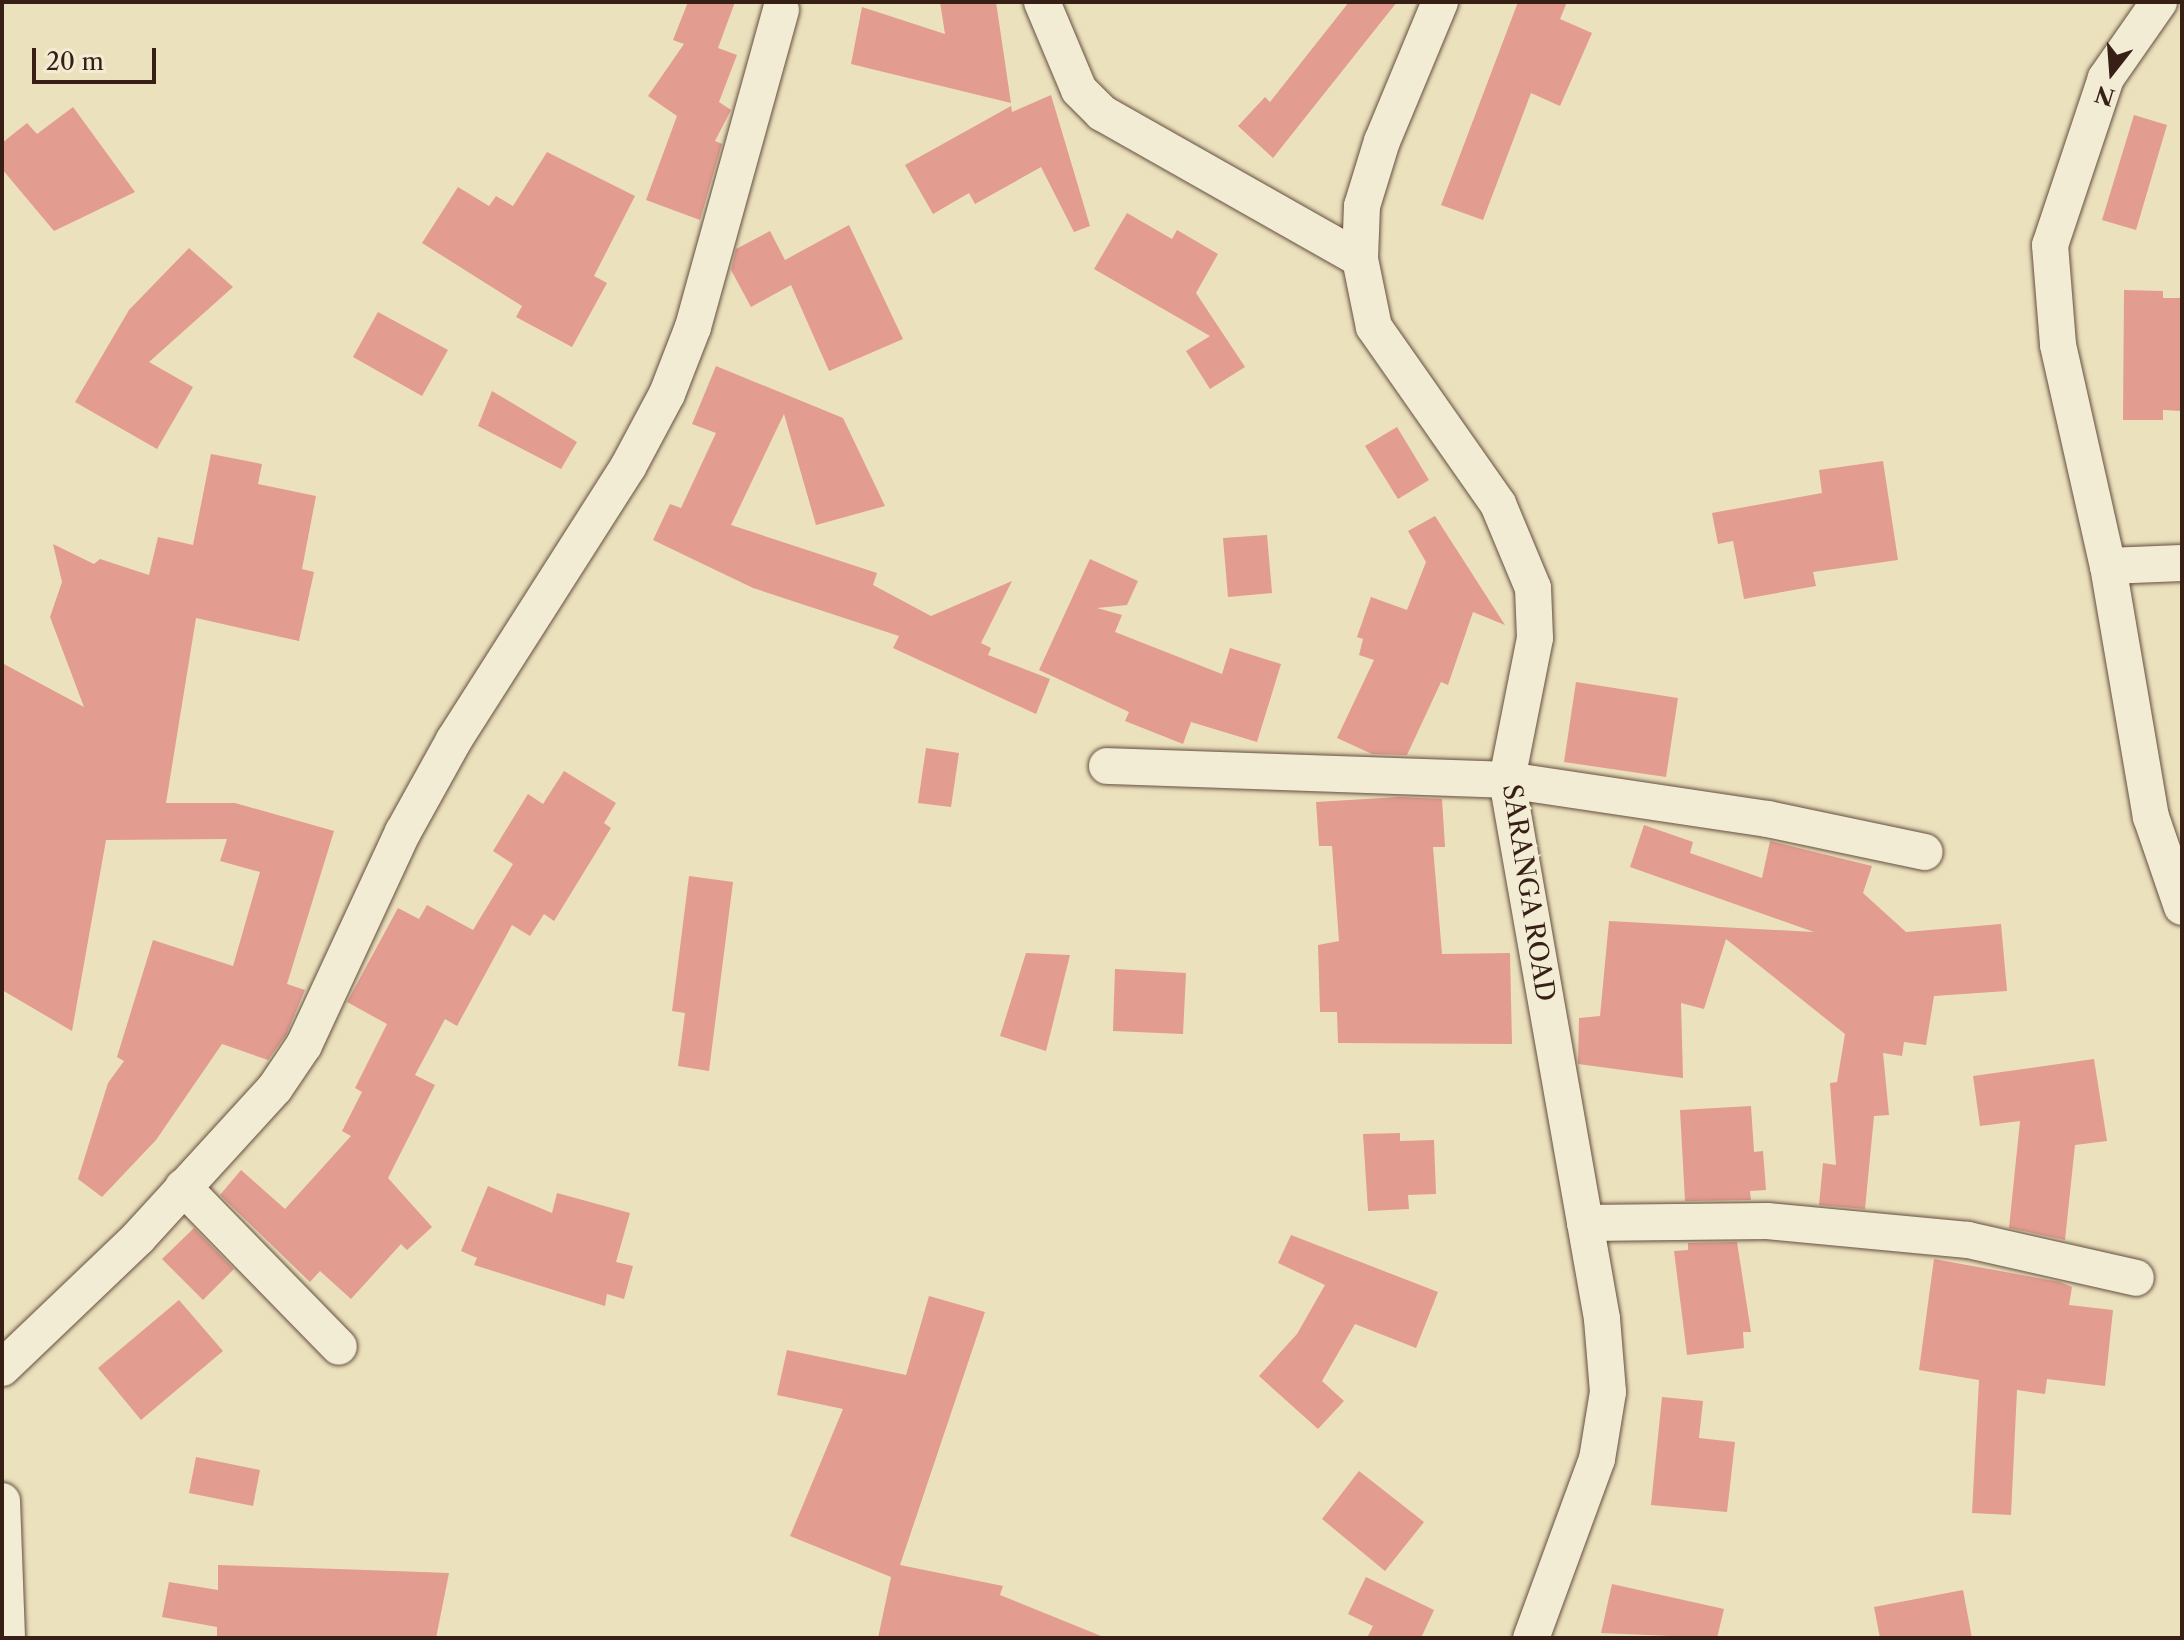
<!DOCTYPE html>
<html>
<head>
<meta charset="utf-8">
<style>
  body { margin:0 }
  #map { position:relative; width:2184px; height:1640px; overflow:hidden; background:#ece1bd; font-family:"Libre Caslon Text",serif }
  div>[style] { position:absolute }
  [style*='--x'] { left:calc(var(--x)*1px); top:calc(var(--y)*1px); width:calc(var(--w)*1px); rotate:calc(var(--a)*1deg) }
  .building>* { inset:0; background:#e29c90 }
  .roads { filter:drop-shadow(0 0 2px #655040) drop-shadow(0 0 2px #655040) }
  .street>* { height:36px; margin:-18px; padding:0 18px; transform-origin:18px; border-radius:18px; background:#f3ecd4 }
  span { translate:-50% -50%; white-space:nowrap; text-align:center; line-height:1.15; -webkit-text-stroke:7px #f3ecd4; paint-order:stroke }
  .street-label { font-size:26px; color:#381f16 }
  .frame { position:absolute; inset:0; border:4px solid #381f16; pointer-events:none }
  .north { position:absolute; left:2072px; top:32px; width:80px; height:80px; -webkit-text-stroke:6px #f3ecd4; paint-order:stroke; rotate:197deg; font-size:22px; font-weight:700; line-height:32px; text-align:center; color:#381f16 }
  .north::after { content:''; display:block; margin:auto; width:28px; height:36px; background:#381f16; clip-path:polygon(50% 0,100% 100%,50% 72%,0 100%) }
  .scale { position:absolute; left:32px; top:48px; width:124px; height:36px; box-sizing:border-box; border:4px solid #381f16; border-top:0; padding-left:10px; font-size:24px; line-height:28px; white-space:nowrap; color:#381f16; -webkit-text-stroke:6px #f3ecd4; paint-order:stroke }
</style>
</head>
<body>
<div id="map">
  <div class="building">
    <div style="clip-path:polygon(688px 2px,735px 2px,718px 48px,737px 55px,719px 102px,731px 110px,715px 141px,722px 144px,700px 220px,646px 200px,677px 116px,648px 96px,684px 44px,673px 40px)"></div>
    <div style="clip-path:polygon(940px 2px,996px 2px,1011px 103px,851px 64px,862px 7px,945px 34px)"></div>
    <div style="clip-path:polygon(1349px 2px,1397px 2px,1273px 158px,1238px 126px,1265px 97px,1270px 102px)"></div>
    <div style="clip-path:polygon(1518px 2px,1567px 2px,1560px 19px,1592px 33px,1560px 106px,1531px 93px,1483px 220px,1441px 205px)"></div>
    <div style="clip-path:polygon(1051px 95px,1090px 226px,1074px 232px,1041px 167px,975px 204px,969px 193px,933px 214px,905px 165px,1011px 106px,1012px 112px)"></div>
    <div style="clip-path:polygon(73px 107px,135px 192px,54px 231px,2px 169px,2px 143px,27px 123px,37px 134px)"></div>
    <div style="clip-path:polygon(2134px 115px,2167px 125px,2136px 230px,2102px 220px)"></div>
    <div style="clip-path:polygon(547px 152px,635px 196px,594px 276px,607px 283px,572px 347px,516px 317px,522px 306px,422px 243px,458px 187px,489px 206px,496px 196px,513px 206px)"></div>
    <div style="clip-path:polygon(1127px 213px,1172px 239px,1177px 230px,1218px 254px,1196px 293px,1245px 367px,1210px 389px,1186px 351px,1210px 336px,1094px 269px)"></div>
    <div style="clip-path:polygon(849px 225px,903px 339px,829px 371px,791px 285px,751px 307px,731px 270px,736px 249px,770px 231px,785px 260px)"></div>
    <div style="clip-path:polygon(189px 248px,233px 287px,149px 362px,193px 387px,157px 449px,75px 402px,129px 310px)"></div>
    <div style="clip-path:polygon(2124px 290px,2163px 291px,2163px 298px,2182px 298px,2182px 411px,2163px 410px,2163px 420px,2123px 420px)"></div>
    <div style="clip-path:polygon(378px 312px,448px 350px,422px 396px,353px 357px)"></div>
    <div style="clip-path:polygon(716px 366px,843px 418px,885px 506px,816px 525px,784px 414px,731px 525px,877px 573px,873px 585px,931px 616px,1012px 581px,981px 643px,991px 648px,988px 655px,1050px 679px,1036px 714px,893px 648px,899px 636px,753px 588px,653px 540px,670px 504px,681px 508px,716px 433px,692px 424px)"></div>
    <div style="clip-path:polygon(492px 391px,577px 442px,561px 469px,478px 426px)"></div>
    <div style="clip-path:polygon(1397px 427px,1429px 480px,1398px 499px,1365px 446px)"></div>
    <div style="clip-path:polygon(211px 454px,262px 464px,258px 484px,316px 496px,302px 569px,314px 572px,299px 641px,196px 618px,166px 803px,235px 803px,334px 831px,287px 984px,305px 990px,286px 1035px,268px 1060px,222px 1044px,156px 1140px,102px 1197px,78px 1179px,108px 1083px,124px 1061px,117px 1057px,153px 940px,233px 966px,260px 872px,220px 861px,227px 839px,106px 840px,72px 1031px,2px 990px,2px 663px,84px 707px,50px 617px,62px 582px,53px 544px,94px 564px,100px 559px,149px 575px,158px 537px,193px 545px)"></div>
    <div style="clip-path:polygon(1883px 461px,1898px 560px,1813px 572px,1816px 586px,1744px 599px,1733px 541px,1718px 544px,1712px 513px,1822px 493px,1819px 470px)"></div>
    <div style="clip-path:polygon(1435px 516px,1505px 625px,1473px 612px,1448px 685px,1441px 682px,1407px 755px,1372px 754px,1337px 738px,1374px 660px,1359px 655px,1363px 639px,1357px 637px,1371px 597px,1407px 610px,1426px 562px,1408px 531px)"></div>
    <div style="clip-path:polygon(1267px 535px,1272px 593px,1228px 597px,1223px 538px)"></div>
    <div style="clip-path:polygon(1090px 559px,1138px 581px,1127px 605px,1097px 608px,1122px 615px,1115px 632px,1222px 674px,1230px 648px,1281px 664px,1257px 742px,1191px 722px,1183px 744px,1125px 721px,1129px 712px,1039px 670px)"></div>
    <div style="clip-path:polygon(1576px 682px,1678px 698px,1666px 777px,1564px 762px)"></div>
    <div style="clip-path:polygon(926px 748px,959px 753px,951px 807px,918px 803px)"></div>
    <div style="clip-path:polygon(564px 771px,616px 803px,604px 823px,611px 828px,554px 921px,544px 914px,530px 936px,512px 925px,457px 1026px,445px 1019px,415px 1075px,435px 1085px,388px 1178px,432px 1227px,407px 1250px,401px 1244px,351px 1299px,320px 1271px,310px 1282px,220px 1195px,241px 1170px,285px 1209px,351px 1136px,342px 1131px,362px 1092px,355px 1088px,387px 1024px,347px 1002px,398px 908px,419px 919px,427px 905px,473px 930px,513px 864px,493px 851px,528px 794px,543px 804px)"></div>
    <div style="clip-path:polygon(1399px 797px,1442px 799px,1445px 847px,1433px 847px,1442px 954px,1510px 953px,1512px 1044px,1338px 1043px,1337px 1012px,1320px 1012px,1318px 945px,1339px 941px,1332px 846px,1319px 846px,1316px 802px)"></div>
    <div style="clip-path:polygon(1644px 825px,1693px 842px,1690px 853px,1762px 878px,1770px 841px,1872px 866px,1863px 893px,1906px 932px,2001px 924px,2007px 991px,1934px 996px,1926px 1045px,1904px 1042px,1902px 1056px,1883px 1053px,1889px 1115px,1874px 1116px,1865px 1209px,1819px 1205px,1823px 1163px,1836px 1165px,1830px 1083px,1837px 1082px,1845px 1034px,1726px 939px,1704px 1009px,1681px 1003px,1683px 1078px,1578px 1064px,1579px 1018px,1600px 1016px,1609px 921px,1814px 932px,1630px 867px)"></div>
    <div style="clip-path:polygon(689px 876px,733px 882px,709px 1071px,678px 1066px,685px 1013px,672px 1011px)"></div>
    <div style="clip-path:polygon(1026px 953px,1070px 955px,1046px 1051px,1000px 1036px)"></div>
    <div style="clip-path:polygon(1115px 969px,1186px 973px,1183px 1034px,1113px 1031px)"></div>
    <div style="clip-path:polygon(2094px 1059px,2107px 1141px,2075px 1145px,2065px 1240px,2009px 1228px,2020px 1121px,1980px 1126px,1973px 1076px)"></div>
    <div style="clip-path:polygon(1751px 1106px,1754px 1152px,1763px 1151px,1766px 1190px,1750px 1191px,1751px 1200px,1685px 1201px,1680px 1110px)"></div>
    <div style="clip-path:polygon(1400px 1133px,1400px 1141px,1434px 1140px,1436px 1194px,1408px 1195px,1409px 1209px,1368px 1211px,1363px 1134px)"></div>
    <div style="clip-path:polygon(488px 1186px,552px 1213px,557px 1193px,630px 1213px,616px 1262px,633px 1266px,624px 1299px,607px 1294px,605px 1306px,474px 1265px,477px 1258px,461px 1251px)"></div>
    <div style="clip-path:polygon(194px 1228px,234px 1269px,203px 1300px,162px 1259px)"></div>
    <div style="clip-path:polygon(1291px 1235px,1438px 1292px,1416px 1348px,1355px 1324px,1322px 1381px,1344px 1401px,1318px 1429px,1259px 1376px,1297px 1334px,1325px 1285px,1278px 1263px)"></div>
    <div style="clip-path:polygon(1737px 1242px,1751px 1332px,1743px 1332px,1744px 1348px,1687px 1355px,1674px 1251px,1688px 1250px,1688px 1243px)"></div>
    <div style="clip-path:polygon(1934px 1259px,2060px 1282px,2072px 1287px,2069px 1305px,2113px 1310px,2105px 1386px,2047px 1379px,2045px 1394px,2017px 1390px,2011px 1515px,1972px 1513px,1979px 1380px,1919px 1370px)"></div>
    <div style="clip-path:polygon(929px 1296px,985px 1312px,900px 1565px,1003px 1586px,1000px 1595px,1106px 1638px,878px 1638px,891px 1577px,790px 1536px,843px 1409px,777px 1395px,787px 1350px,906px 1375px)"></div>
    <div style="clip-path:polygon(179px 1300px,223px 1351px,141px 1420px,98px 1368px)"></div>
    <div style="clip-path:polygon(1662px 1397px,1703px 1401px,1699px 1438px,1735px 1442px,1727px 1512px,1651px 1505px)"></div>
    <div style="clip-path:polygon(196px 1457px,260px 1470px,253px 1506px,189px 1493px)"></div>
    <div style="clip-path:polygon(1359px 1471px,1424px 1522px,1385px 1571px,1322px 1519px)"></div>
    <div style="clip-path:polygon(218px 1565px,338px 1569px,449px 1573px,436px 1638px,217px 1638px,217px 1627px,162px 1617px,169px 1582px,218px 1590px)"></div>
    <div style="clip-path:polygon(1366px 1577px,1434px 1610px,1421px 1638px,1367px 1638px,1373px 1626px,1348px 1614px)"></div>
    <div style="clip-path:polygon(1612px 1584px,1724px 1609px,1717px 1638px,1601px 1633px)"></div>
    <div style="clip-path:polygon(1963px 1590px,1972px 1638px,1880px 1638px,1874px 1607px)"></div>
  </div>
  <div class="roads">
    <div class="street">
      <div style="--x:1042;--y:2;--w:95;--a:67.2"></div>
      <div style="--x:1079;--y:90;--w:33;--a:45"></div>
      <div style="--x:1102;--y:113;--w:296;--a:29.5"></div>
      <div style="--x:1440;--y:2;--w:151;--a:112.6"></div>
      <div style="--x:1382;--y:141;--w:68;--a:107.1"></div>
      <div style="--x:1362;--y:206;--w:53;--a:92.2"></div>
      <div style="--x:1360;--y:259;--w:69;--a:78.4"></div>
      <div style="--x:1374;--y:327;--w:216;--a:55"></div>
      <div style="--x:1498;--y:504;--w:91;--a:67.4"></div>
      <div style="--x:1533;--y:588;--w:50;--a:87.7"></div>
      <div style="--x:1535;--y:638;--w:145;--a:101.2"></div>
      <div style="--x:1507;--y:780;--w:547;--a:80"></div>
      <div style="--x:1602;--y:1319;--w:73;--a:85.3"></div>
      <div style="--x:1608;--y:1392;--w:68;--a:99.3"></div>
      <div style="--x:1597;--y:1459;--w:191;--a:110.2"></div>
      <div style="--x:2159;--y:2;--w:93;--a:124.9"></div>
      <div style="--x:2106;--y:78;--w:176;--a:108.5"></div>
      <div style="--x:2050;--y:245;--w:100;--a:85.4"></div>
      <div style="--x:2058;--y:345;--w:227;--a:77.3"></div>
      <div style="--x:2108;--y:566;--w:255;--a:80.3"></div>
      <div style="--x:2151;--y:817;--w:95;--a:71"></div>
      <div style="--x:2108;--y:566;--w:74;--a:-2.3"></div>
      <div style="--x:1107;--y:766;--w:400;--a:2"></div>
      <div style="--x:1507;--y:780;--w:264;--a:8.5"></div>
      <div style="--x:1768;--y:819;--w:160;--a:11.9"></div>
      <div style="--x:183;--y:1187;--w:223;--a:45.7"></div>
      <div style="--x:1585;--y:1223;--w:182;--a:-0.6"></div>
      <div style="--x:1767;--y:1221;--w:202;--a:5.4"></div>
      <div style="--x:1968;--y:1240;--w:172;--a:12.7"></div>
      <div style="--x:2;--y:1368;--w:188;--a:-43.7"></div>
      <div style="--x:138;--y:1238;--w:203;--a:-47.6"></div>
      <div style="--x:275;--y:1088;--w:52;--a:-56"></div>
      <div style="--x:304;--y:1045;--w:235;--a:-65.1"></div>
      <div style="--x:403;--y:832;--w:105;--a:-61"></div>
      <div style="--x:454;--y:740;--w:324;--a:-57.5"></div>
      <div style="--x:628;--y:467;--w:83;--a:-61.9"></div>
      <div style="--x:667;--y:394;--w:72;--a:-68.8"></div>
      <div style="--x:693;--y:327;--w:329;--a:-74.5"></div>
      <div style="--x:2;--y:1501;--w:137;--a:87.9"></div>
    </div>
  </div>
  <div class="street-label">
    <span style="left:1528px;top:893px;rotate:81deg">SARANGA ROAD</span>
  </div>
  <div class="frame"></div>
  <div class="north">N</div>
  <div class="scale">20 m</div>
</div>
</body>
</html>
